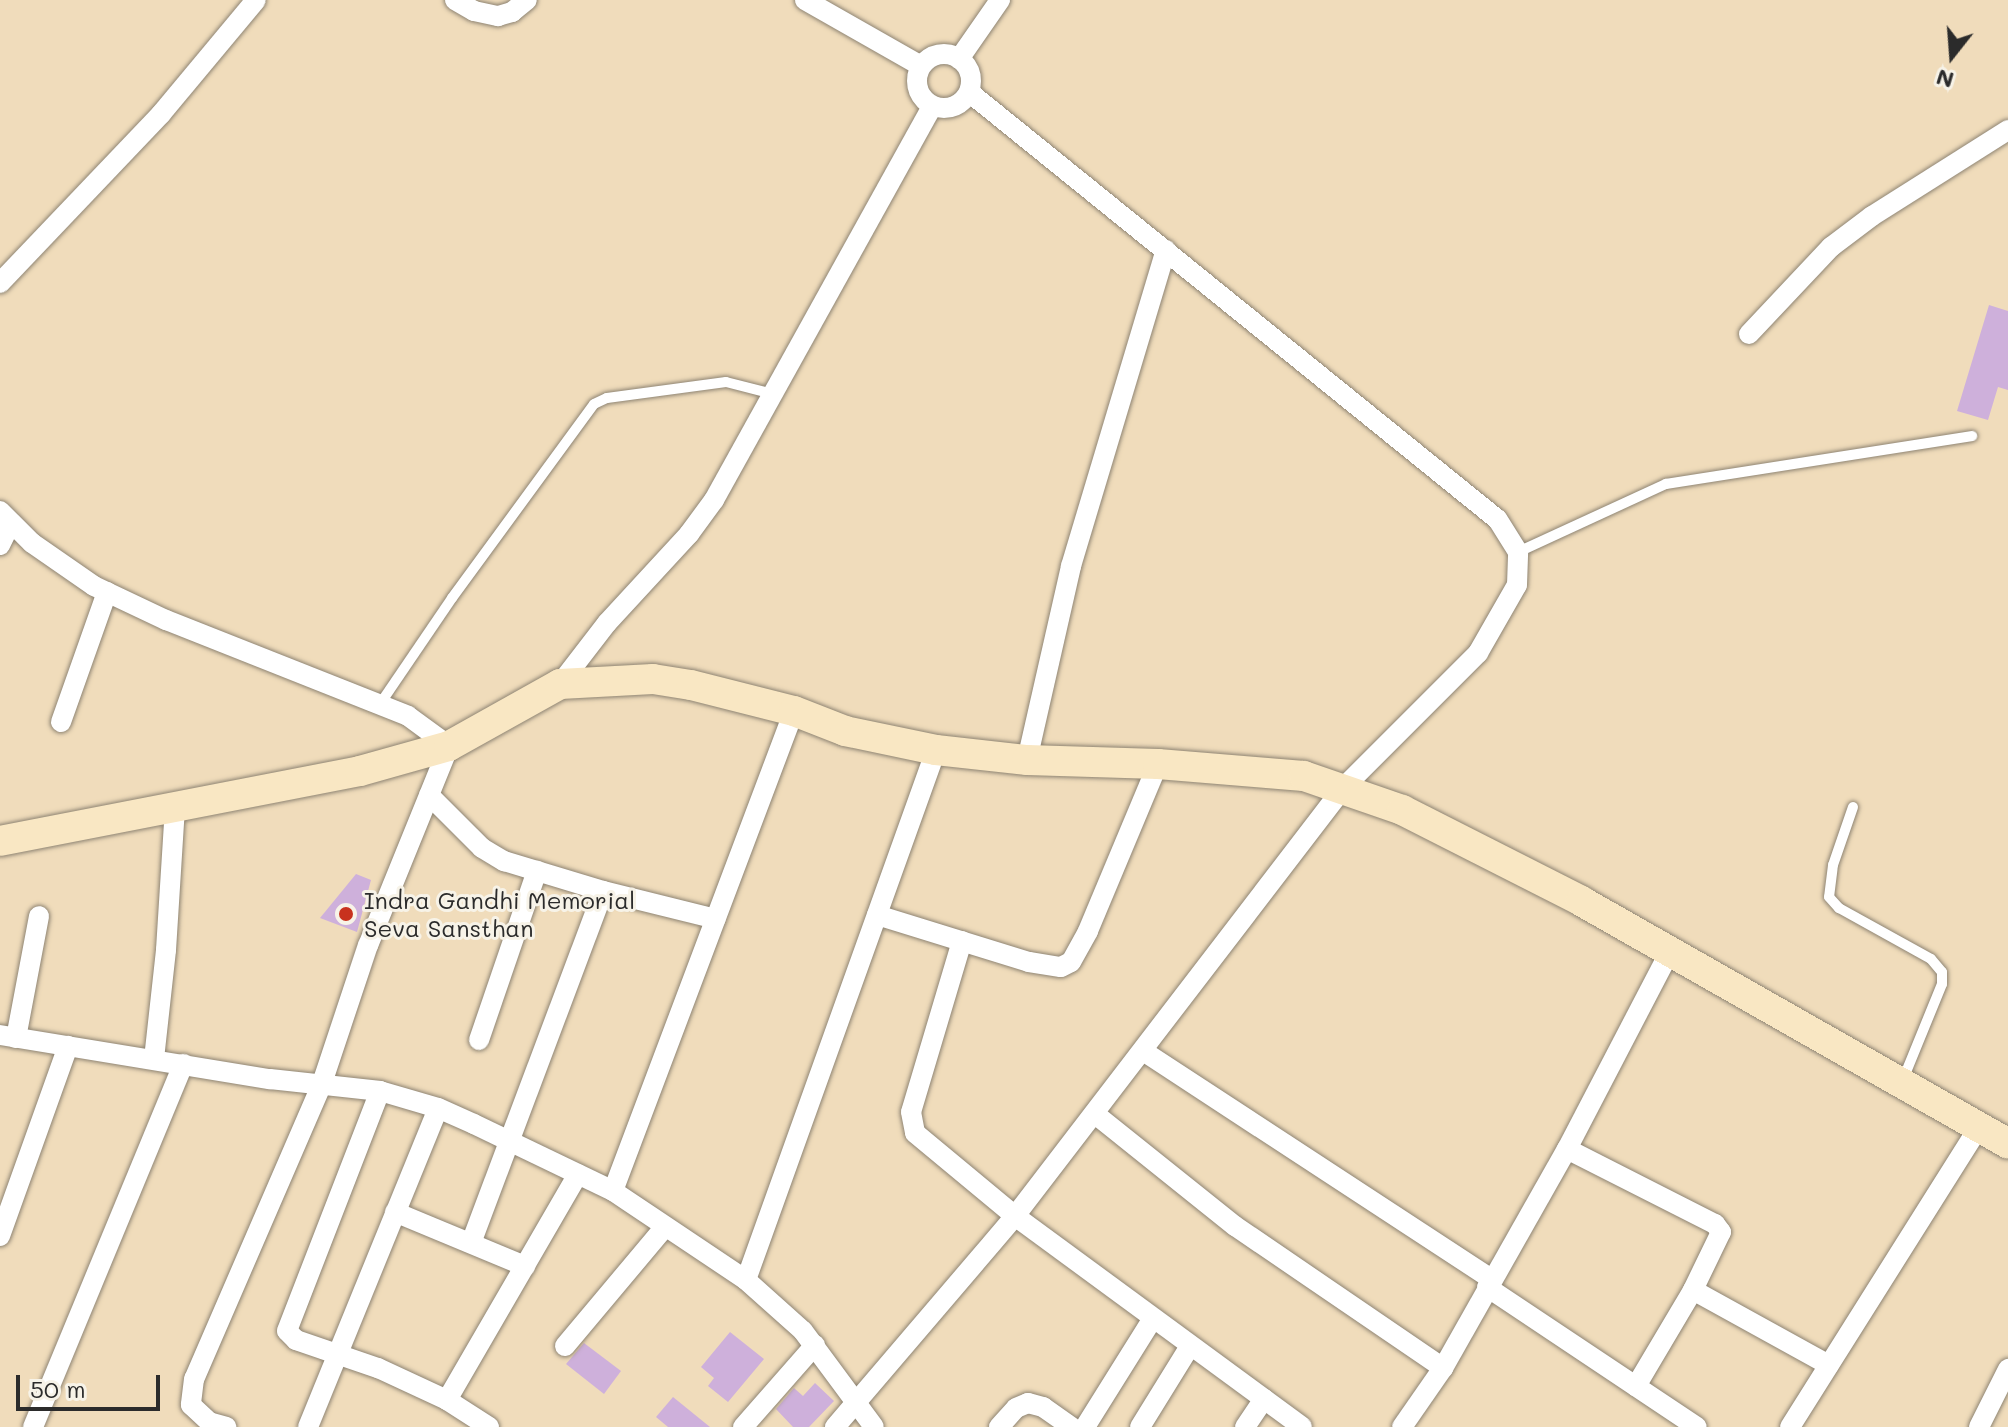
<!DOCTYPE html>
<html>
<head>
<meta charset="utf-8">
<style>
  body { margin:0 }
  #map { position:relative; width:2008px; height:1427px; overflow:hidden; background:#f0dcbb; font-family:Mali,sans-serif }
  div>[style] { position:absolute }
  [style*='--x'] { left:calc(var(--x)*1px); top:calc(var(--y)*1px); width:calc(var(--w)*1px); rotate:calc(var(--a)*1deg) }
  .building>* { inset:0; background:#ceb0db }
  .roads { filter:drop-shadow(0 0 2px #8e8473) drop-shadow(0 0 2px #8e8473) }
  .lane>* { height:10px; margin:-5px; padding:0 5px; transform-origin:5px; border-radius:5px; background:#fff }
  .street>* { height:20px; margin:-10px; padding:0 10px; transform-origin:10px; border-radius:10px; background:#fff }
  .street>.ring { margin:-10px; padding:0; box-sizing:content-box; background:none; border:20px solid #fff; border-radius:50% }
  .secondary>* { height:30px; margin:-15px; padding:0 15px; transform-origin:15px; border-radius:15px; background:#f9e7c3 }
  .dots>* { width:22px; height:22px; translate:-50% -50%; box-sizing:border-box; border:4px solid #f7f3e8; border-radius:50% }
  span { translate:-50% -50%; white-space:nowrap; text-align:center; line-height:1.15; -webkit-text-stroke:6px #f7f3e8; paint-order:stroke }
  .poi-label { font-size:24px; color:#2b2b2b }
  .left { translate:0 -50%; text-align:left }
  .north { position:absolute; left:1912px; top:16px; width:80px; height:80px; -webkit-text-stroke:6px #f7f3e8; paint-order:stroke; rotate:197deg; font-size:22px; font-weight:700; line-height:32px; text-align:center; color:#2b2b2b }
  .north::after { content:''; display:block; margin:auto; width:28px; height:36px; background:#2b2b2b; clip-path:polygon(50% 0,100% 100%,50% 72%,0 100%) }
  .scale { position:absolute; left:16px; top:1375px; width:144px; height:36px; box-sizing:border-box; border:4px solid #2b2b2b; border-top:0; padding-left:10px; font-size:24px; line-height:28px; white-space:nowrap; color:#2b2b2b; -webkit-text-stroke:6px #f7f3e8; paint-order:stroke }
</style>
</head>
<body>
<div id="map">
  <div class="building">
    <div style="clip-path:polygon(1989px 305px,2008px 311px,2008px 390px,1998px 387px,1988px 420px,1957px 411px)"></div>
    <div style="clip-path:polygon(356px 874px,371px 880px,357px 932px,320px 918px)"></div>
    <div style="clip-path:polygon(730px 1332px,764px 1359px,728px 1402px,708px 1386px,714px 1378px,701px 1367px)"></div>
    <div style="clip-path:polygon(584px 1343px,621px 1371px,604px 1394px,566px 1364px)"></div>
    <div style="clip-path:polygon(815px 1383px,834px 1401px,809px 1427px,793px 1427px,776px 1409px,794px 1388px,803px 1396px)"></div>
    <div style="clip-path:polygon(673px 1397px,710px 1427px,668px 1427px,656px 1417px)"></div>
  </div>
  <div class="roads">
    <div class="lane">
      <div style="--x:1518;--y:552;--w:163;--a:-24.7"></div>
      <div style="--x:1666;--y:484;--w:310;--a:-8.9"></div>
      <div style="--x:380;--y:704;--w:128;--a:-55.8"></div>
      <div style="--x:452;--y:598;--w:240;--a:-53.8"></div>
      <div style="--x:594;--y:404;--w:14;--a:-25"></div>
      <div style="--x:607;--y:398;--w:120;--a:-7.7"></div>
      <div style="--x:726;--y:382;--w:49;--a:14.3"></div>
      <div style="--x:1853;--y:807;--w:61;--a:109"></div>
      <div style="--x:1833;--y:865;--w:32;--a:97"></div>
      <div style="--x:1829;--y:897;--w:15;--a:48"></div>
      <div style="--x:1839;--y:908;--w:105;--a:29"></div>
      <div style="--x:1931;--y:959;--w:17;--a:50"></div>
      <div style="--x:1942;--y:972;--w:12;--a:90"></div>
      <div style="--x:1942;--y:984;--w:106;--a:112.2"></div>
    </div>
    <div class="street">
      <div style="--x:455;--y:0;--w:22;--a:30"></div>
      <div style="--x:474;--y:11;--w:25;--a:12"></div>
      <div style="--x:498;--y:16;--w:15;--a:-16"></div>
      <div style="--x:512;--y:12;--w:19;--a:-39"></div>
      <div style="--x:805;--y:0;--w:133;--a:29.6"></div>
      <div class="ring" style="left:917px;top:54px;width:34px;height:34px"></div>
      <div style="--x:959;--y:59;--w:72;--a:-55.2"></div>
      <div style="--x:0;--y:283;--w:233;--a:-46.4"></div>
      <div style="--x:161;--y:114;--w:148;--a:-50.2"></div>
      <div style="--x:1749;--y:334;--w:120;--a:-46.7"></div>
      <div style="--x:1831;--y:247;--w:51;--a:-37.1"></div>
      <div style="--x:1872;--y:216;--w:161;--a:-32.3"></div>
      <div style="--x:0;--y:511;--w:45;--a:45"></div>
      <div style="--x:32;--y:543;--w:75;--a:34.7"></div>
      <div style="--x:94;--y:586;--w:80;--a:25.3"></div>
      <div style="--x:166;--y:620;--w:260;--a:21.6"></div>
      <div style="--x:408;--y:716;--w:51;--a:36.2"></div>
      <div style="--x:449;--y:746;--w:215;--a:112.1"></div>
      <div style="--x:368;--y:945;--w:149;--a:108.4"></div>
      <div style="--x:321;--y:1086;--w:319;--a:113.4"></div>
      <div style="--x:194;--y:1379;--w:26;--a:97"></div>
      <div style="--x:191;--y:1405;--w:25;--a:43"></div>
      <div style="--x:209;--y:1422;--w:18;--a:16"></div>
      <div style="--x:0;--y:545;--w:25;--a:-64"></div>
      <div style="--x:560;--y:684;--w:77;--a:-52.4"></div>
      <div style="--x:607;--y:623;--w:121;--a:-47.3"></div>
      <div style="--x:689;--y:534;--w:42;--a:-53.7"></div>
      <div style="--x:714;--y:500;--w:450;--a:-61"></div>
      <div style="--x:61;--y:722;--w:138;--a:-70.5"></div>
      <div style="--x:1027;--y:760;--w:199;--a:-77.2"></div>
      <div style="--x:1071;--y:566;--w:330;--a:-73.3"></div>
      <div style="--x:429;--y:795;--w:75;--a:45"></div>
      <div style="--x:482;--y:848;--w:26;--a:31"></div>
      <div style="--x:504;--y:861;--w:103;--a:16.9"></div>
      <div style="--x:603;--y:891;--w:116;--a:13.9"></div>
      <div style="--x:877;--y:915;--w:159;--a:17.2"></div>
      <div style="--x:1029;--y:962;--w:32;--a:9"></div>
      <div style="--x:1061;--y:967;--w:11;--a:-27"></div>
      <div style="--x:1071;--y:962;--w:35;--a:-61"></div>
      <div style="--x:1088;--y:931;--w:181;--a:-67.3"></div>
      <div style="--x:962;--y:941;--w:178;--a:106.6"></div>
      <div style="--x:911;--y:1112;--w:21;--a:79"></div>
      <div style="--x:915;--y:1133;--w:130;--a:39.7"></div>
      <div style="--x:1015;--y:1216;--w:356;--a:36.3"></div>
      <div style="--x:0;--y:1035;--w:274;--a:9.3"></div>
      <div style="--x:270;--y:1079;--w:111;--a:6.2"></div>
      <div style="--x:380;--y:1091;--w:60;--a:16.3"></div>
      <div style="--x:438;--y:1108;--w:39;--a:24"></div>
      <div style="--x:474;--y:1124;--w:154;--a:25.7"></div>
      <div style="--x:613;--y:1191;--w:160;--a:33.8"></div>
      <div style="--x:746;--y:1280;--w:76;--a:41.8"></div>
      <div style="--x:803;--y:1331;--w:119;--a:53.5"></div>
      <div style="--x:16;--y:1038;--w:124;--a:-79.3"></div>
      <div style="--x:479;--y:1040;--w:179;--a:-71.1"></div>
      <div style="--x:1143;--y:1051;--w:416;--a:33.2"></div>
      <div style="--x:154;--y:1059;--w:110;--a:-83.7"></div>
      <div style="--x:166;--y:950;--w:144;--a:-86.4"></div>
      <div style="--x:380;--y:1091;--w:257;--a:111.2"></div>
      <div style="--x:287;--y:1331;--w:13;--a:45"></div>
      <div style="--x:296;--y:1340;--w:87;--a:18.9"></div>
      <div style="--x:378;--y:1368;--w:76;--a:24.9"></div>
      <div style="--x:447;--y:1400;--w:50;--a:32.7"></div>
      <div style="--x:1095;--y:1114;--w:179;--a:38.7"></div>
      <div style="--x:1235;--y:1226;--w:252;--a:34.3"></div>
      <div style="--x:1567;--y:1149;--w:166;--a:26.9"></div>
      <div style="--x:1715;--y:1224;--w:10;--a:53"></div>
      <div style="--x:1721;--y:1232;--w:64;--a:115.8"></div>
      <div style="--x:1693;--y:1290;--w:112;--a:120.7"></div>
      <div style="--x:613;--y:1191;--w:513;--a:-69.34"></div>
      <div style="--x:395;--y:1212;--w:141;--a:22.6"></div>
      <div style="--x:0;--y:1236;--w:202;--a:-70.3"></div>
      <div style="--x:471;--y:1243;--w:376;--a:-69.4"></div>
      <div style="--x:746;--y:1280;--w:563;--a:-70.28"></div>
      <div style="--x:1487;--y:1287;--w:252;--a:33.7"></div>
      <div style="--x:1693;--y:1290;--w:155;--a:28.9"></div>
      <div style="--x:565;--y:1346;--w:154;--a:-50"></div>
      <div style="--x:447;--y:1400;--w:261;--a:-59.9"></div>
      <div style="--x:33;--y:1427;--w:393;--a:-67.5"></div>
      <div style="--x:308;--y:1427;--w:344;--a:-67.8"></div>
      <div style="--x:743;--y:1427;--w:109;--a:-48.7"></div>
      <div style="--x:835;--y:1427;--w:277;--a:-49.5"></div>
      <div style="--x:1015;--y:1216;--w:541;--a:-52.52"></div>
      <div style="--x:1344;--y:787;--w:190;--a:-45"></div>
      <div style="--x:1478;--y:653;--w:78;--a:-60.2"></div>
      <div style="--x:1517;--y:585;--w:33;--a:-88"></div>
      <div style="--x:1518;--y:552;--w:39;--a:-122"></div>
      <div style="--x:1497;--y:519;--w:679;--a:-141.04"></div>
      <div style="--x:999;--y:1427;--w:25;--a:-48"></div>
      <div style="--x:1016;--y:1408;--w:13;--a:-23"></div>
      <div style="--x:1028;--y:1403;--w:16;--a:15"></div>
      <div style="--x:1043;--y:1407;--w:35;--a:35"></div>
      <div style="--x:1085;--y:1427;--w:128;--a:-58"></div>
      <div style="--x:1140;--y:1427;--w:95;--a:-58.3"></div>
      <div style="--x:1245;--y:1427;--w:34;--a:-56"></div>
      <div style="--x:1402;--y:1427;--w:72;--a:-55.2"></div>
      <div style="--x:1443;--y:1368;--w:252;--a:-60.5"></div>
      <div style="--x:1567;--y:1149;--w:221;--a:-62.5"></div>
      <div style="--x:1790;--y:1427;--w:355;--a:-57.8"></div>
      <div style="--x:1979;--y:1427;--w:65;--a:-63.4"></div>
    </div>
    <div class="secondary">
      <div style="--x:0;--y:841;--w:367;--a:-11"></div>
      <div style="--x:360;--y:771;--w:92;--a:-15.7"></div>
      <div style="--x:449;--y:746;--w:127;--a:-29.2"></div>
      <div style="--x:560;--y:684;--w:93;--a:-3.1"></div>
      <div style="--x:653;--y:679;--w:38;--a:9"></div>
      <div style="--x:691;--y:685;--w:106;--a:14.2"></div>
      <div style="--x:794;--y:711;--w:55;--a:21.4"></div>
      <div style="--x:845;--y:731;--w:93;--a:11.8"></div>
      <div style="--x:936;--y:750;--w:92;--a:6.3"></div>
      <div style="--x:1027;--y:760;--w:131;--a:1.7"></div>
      <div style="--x:1158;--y:764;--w:146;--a:4.7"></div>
      <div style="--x:1304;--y:776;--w:104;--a:19.1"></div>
      <div style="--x:1402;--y:810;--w:201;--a:26.9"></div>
      <div style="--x:1581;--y:901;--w:491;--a:29.6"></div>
    </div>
  </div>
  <div class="dots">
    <div style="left:346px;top:914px;background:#c8321e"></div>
  </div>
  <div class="poi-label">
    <span class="left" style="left:364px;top:914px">Indra Gandhi Memorial<br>Seva Sansthan</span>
  </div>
  <div class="north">N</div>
  <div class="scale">50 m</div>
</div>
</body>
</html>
